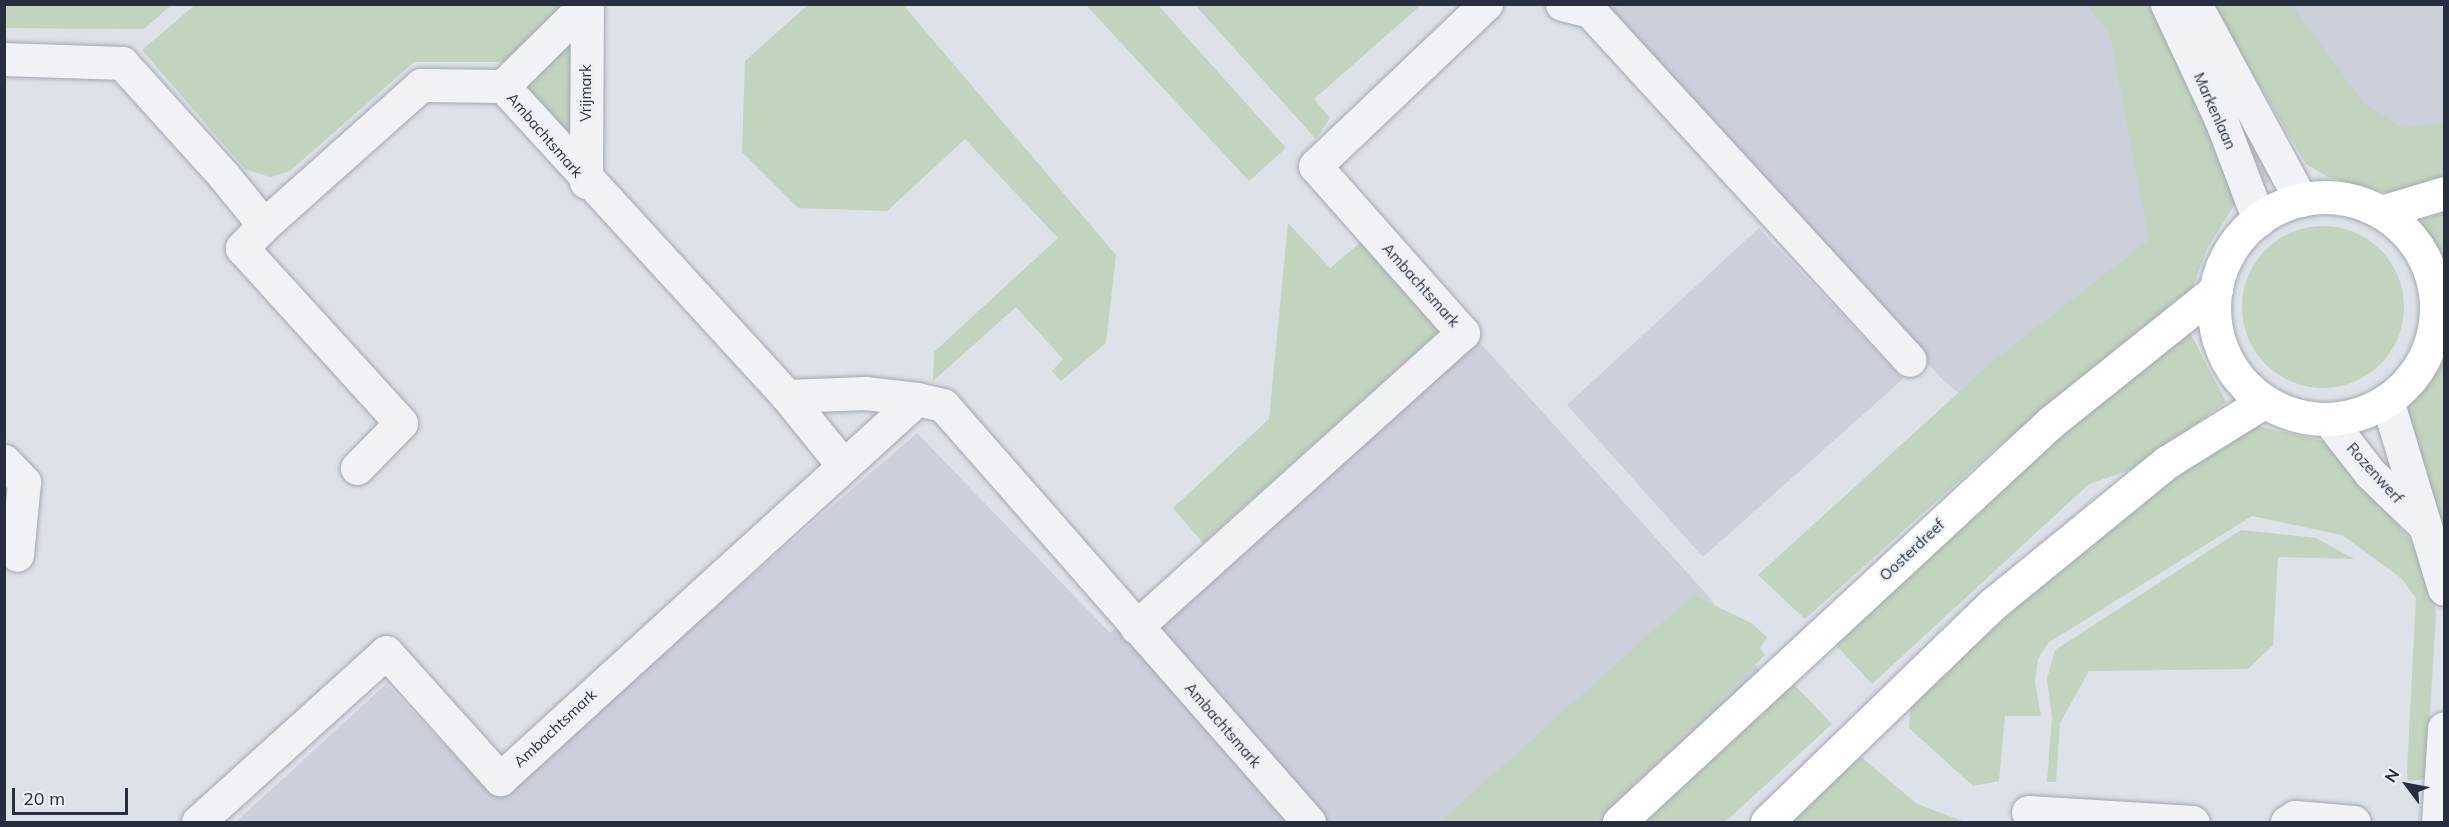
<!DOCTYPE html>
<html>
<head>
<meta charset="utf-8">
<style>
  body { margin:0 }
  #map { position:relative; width:2449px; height:827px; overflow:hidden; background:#dde1e8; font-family:Mulish,sans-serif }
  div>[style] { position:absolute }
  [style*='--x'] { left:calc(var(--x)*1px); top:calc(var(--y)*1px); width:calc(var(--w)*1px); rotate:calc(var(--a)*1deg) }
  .built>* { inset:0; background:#cbd0da }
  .green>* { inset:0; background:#c2d3be }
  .round { border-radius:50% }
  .roads { filter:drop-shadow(0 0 2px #a2a8b2) drop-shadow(0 0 2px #a2a8b2) }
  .minor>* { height:33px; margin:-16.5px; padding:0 16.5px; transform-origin:16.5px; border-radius:16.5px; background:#f0f2f6 }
  .major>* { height:33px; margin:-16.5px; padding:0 16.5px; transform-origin:16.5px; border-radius:16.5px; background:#fff }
  .major>.ring { margin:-16.5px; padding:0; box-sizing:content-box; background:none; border:33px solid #fff; border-radius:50% }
  span { translate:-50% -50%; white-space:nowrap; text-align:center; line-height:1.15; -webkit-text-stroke:5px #edf0f6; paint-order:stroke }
  .street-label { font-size:15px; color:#262e40 }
  .frame { position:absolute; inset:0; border:6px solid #262e40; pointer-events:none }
  .north { position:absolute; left:2377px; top:755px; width:60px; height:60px; -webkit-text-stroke:4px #edf0f6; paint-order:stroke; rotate:302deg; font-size:16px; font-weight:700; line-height:24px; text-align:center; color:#262e40 }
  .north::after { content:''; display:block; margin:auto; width:21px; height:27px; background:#262e40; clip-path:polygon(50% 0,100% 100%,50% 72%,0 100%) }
  .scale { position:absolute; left:12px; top:788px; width:116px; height:27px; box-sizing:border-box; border:3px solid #262e40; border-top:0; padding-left:8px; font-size:18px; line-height:21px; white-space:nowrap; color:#262e40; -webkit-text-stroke:4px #edf0f6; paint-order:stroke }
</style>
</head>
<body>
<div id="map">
  <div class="built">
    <div style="clip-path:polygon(1580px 5px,2167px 5px,2273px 180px,2196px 220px,1988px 418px,1942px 379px,1606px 16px)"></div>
    <div style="clip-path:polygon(2233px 5px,2444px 5px,2444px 139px,2323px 146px)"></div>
    <div style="clip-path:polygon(1759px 228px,1903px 379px,1703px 557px,1567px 405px)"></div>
    <div style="clip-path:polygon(1473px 335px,1709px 597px,1793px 720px,1686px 822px,236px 822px,386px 684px,495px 797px,917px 433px,1110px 633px)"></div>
  </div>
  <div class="green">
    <div style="clip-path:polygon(5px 4px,171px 4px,171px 5px,144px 29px,5px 28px)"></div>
    <div style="clip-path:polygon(809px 4px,904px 6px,1116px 255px,1106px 343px,1061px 381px,1052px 371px,1063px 359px,1016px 307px,933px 381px,934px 352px,1058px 238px,965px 139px,887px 211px,798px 208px,742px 152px,745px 61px)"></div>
    <div style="clip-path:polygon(195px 5px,565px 5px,505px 62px,414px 62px,290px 171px,270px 177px,245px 169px,142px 50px)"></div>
    <div style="clip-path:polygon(1086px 5px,1158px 5px,1286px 148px,1249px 181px)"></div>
    <div style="clip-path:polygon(1195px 5px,1421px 5px,1314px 99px,1330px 118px,1316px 139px)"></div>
    <div style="clip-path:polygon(2087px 5px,2151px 5px,2238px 180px,2235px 204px,2207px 249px,2193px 287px,1989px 454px,1805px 619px,1758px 575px,1991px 363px,2149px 240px,2110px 34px)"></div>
    <div style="clip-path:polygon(2212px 5px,2292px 5px,2364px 104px,2404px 128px,2444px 123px,2444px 184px,2389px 193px,2328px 177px,2306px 164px)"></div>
    <div style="clip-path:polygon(576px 37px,569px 140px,523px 88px)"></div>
    <div style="clip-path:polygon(2444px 213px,2444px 271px,2420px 220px)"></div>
    <div style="clip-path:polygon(1288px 223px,1330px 268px,1366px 238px,1445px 326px,1203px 543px,1173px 508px,1269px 419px)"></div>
    <div class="round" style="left:2242px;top:226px;width:162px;height:162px"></div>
    <div style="clip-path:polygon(2186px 325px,2226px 402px,2138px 467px,2089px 484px,1872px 684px,1836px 645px,2097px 392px)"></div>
    <div style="clip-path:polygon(2444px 340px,2444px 539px,2417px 440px,2400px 417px,2402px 400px,2431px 368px)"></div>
    <div style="clip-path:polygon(2256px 426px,2329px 442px,2430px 564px,2436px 614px,2426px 779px,2408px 781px,2407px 772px,2416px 598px,2401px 578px,2342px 535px,2252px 516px,2048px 643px,2038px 659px,2035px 682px,2041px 716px,2005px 716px,1999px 781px,1973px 786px,1909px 728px,1911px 704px,2031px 594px,2168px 476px)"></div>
    <div style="clip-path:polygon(2241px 530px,2316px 538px,2354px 559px,2278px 557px,2273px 645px,2248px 669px,2089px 671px,2060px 723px,2056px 782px,2047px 782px,2052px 718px,2047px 679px,2055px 650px)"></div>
    <div style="clip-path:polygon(1693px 595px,1751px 623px,1767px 637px,1760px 648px,1765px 655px,1609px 809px,1592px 822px,1440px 822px)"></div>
    <div style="clip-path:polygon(1792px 682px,1832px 724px,1725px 822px,1643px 822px)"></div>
    <div style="clip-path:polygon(1861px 757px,1917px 804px,1965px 822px,1790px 822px)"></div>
  </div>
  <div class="roads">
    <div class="minor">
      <div style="--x:1562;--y:4;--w:29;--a:14"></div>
      <div style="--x:1590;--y:11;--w:473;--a:47.5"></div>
      <div style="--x:2167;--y:4;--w:128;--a:65"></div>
      <div style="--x:2221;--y:120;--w:107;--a:69.2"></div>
      <div style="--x:2195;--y:4;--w:223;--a:61.6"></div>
      <div style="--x:4;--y:59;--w:118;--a:1.9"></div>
      <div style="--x:122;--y:63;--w:152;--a:47.9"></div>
      <div style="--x:224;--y:176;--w:63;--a:50.8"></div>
      <div style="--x:264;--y:225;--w:32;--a:134"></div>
      <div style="--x:242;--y:248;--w:236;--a:47.7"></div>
      <div style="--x:401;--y:423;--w:63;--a:134.4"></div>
      <div style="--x:503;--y:86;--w:117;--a:-44.7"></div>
      <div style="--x:586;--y:182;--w:178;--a:-89.7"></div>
      <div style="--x:264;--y:225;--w:210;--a:-41.7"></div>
      <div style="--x:421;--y:85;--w:82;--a:0.7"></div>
      <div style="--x:503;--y:86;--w:420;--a:47.5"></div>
      <div style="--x:787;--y:396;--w:87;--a:51"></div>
      <div style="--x:787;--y:396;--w:78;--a:-2.2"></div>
      <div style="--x:865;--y:393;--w:52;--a:6.6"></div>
      <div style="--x:2387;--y:400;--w:197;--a:73.2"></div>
      <div style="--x:2328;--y:419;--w:68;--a:52.1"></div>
      <div style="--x:2370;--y:473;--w:75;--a:43.9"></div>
      <div style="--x:4;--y:461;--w:29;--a:46"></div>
      <div style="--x:24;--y:482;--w:73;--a:95.5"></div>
      <div style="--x:1136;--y:627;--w:440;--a:-42"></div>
      <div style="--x:1463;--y:333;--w:223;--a:-131.5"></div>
      <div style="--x:1315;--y:166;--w:236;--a:-43.5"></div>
      <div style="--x:2028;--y:812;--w:165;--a:3.5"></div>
      <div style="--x:198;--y:822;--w:253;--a:-42.1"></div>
      <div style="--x:386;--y:652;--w:171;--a:48.1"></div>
      <div style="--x:500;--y:779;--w:564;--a:-42.34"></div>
      <div style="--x:917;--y:399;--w:27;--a:13"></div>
      <div style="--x:943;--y:405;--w:555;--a:48.73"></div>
      <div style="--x:2287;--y:822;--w:9;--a:-32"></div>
      <div style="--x:2295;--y:817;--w:59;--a:4.8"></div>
      <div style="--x:2438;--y:822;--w:94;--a:-86.3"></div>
    </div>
    <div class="major">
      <div class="ring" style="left:2214px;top:197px;width:189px;height:189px"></div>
      <div style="--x:2381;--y:212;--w:66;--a:-16.8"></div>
      <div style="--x:1619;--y:822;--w:589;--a:-42.8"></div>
      <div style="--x:2051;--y:422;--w:211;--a:-38.7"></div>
      <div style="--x:1767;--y:822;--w:315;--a:-44"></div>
      <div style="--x:1994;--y:603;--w:223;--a:-39.2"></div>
      <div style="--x:2167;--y:462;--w:115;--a:-31.9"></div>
    </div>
  </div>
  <div class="street-label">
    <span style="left:586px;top:93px;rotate:-90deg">Vrijmark</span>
    <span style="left:2215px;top:111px;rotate:66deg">Markenlaan</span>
    <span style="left:545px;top:135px;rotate:49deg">Ambachtsmark</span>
    <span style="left:1421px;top:285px;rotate:48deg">Ambachtsmark</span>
    <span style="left:2375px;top:473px;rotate:48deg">Rozenwerf</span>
    <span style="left:1912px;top:550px;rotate:-43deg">Oosterdreef</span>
    <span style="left:1223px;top:725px;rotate:49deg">Ambachtsmark</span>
    <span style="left:555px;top:728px;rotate:-43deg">Ambachtsmark</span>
  </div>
  <div class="frame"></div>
  <div class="north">N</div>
  <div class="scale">20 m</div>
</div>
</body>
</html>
